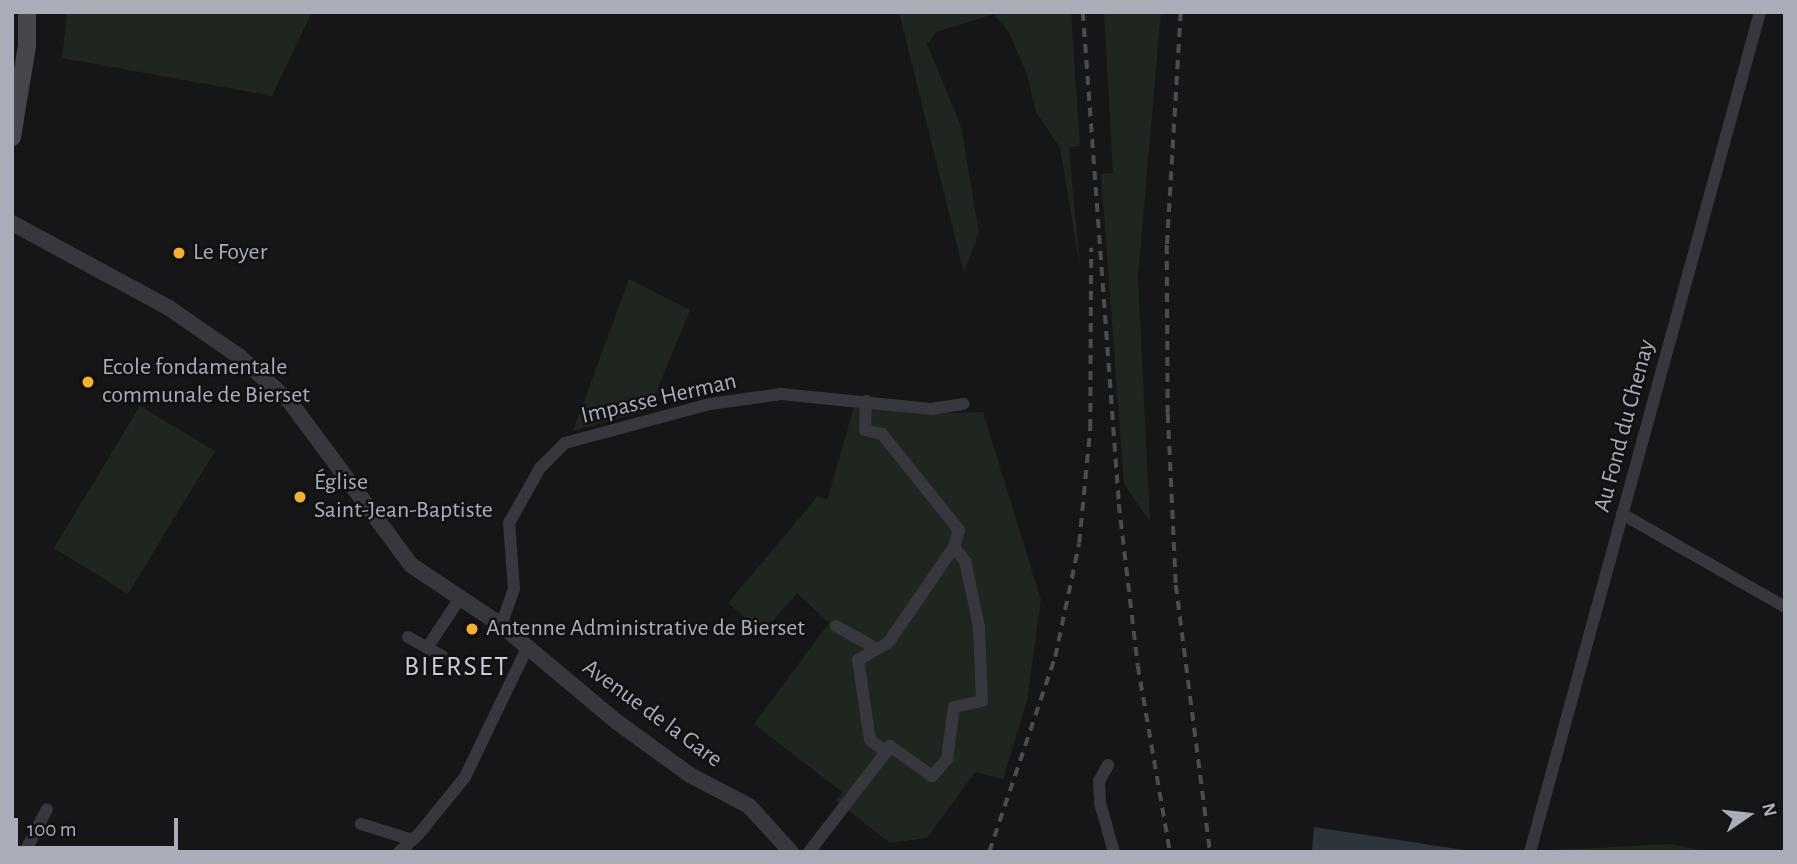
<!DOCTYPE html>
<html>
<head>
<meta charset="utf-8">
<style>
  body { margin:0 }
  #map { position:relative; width:1797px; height:864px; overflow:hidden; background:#161618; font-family:"Alegreya Sans",sans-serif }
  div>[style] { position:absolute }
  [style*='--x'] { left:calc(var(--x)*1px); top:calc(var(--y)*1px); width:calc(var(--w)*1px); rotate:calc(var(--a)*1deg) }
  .green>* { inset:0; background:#1e261f }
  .water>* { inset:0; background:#2c353c }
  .minor>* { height:12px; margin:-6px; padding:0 6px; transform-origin:6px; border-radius:6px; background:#37383d }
  .tertiary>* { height:16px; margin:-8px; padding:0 8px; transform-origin:8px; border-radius:8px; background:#37383d }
  .secondary>* { height:18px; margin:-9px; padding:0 9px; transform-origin:9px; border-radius:9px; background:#45474d }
  .rail>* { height:3.5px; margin-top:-1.75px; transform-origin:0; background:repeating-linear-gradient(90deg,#4a4c52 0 9px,transparent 0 16px) }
  .dots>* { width:19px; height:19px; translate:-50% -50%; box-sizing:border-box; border:4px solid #111113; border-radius:50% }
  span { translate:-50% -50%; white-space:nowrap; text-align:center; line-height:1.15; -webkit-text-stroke:5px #111113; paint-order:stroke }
  .poi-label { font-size:24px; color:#a8adb8 }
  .left { translate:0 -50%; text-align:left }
  .street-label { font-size:24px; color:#a8adb8 }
  .quarter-label { font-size:28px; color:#c9ccd4; letter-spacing:2px }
  .frame { position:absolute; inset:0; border:14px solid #a8adb8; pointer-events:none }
  .north { position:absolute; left:1713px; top:780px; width:70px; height:70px; -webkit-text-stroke:5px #111113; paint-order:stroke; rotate:76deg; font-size:19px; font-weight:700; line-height:28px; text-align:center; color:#a8adb8 }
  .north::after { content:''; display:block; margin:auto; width:24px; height:32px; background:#a8adb8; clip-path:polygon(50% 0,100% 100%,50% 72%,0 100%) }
  .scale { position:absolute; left:14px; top:818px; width:164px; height:32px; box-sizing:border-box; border:4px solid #a8adb8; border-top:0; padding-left:9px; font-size:21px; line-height:24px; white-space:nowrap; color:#a8adb8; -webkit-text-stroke:5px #111113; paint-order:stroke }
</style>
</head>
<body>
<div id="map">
  <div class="green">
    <div style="clip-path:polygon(67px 12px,312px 12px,272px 96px,62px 58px)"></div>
    <div style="clip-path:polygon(899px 12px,1071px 12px,1080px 146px,1069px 147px,1080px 267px,1060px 148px,1036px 112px,1027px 74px,1009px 33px,994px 14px,936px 32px,927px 44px,961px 126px,979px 232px,964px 273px)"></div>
    <div style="clip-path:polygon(1104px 12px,1161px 12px,1138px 277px,1150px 522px,1124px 484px,1101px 174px,1113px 173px)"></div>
    <div style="clip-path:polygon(629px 279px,690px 310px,649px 410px,573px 431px)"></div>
    <div style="clip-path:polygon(855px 404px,921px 414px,983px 412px,1041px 600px,1027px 701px,1003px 779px,975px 772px,927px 838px,890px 843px,836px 801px,842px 792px,754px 724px,829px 623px,797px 593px,763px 633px,728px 603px,818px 496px,827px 500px)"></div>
    <div style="clip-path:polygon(140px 406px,215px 451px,128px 594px,54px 548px)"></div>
    <div style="clip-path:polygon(1671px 844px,1708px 852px,1535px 852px,1535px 851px)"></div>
  </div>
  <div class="water">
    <div style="clip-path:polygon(1314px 827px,1477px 852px,1312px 852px)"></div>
  </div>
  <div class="minor">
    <div style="--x:866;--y:401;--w:29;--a:92"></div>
    <div style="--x:865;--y:430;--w:17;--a:13"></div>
    <div style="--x:882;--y:434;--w:123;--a:51.3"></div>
    <div style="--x:959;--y:530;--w:18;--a:106"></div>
    <div style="--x:954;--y:547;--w:18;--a:52"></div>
    <div style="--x:965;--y:561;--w:67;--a:78"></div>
    <div style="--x:979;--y:627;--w:74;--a:87.7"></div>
    <div style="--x:982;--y:701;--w:29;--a:168"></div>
    <div style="--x:954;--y:707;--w:52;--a:97.7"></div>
    <div style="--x:947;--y:759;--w:23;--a:131"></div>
    <div style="--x:932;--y:776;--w:52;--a:-144.5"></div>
    <div style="--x:890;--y:746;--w:7;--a:124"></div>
    <div style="--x:886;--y:752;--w:20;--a:-143"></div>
    <div style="--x:870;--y:740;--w:81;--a:-98.5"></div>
    <div style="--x:858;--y:660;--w:34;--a:-30"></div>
    <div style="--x:888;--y:643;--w:116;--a:-55.5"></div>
    <div style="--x:1622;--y:514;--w:188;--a:29.7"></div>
    <div style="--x:501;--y:625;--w:38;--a:-70"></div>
    <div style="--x:514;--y:589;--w:66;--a:-94.3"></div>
    <div style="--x:509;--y:523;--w:63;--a:-60.6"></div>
    <div style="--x:540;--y:468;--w:35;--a:-45"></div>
    <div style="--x:565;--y:443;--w:150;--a:-15.1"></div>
    <div style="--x:710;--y:404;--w:72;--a:-8"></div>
    <div style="--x:781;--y:394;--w:151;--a:5.7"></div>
    <div style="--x:931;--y:409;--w:33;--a:-9"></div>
    <div style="--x:836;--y:626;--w:47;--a:29.3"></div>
    <div style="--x:408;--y:637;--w:39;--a:29"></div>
    <div style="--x:427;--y:648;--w:60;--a:-56.6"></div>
    <div style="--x:1108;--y:765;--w:18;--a:119"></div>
    <div style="--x:1099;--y:781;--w:22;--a:87"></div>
    <div style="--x:1100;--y:803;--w:51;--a:74.1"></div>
    <div style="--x:361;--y:824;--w:53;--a:17.4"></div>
    <div style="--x:25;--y:852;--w:48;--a:-62.9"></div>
    <div style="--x:399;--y:852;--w:25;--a:-42"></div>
    <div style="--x:418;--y:835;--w:75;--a:-51"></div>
    <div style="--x:465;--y:777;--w:143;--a:-64.3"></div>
    <div style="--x:809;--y:852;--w:126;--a:-52.4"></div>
    <div style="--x:1530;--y:852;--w:871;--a:-74.69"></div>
  </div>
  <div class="tertiary">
    <div style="--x:12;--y:223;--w:179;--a:28.4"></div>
    <div style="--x:169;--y:308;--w:86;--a:34.6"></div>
    <div style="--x:240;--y:357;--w:67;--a:42"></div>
    <div style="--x:290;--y:402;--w:203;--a:53.4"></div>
    <div style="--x:411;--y:565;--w:108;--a:33.7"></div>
    <div style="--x:501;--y:625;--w:151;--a:39.9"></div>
    <div style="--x:617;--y:722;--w:90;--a:36"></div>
    <div style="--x:690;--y:775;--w:67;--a:27.7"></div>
    <div style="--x:749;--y:806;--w:62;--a:47.6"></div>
  </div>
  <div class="secondary">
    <div style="--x:12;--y:137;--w:93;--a:-80.7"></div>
    <div style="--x:27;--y:45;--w:33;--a:-90"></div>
  </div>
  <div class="rail">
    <div style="--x:1083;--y:12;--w:493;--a:85.8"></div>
    <div style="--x:1119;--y:504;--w:163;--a:83.3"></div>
    <div style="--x:1138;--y:666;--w:189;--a:80.2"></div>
    <div style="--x:1181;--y:12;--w:233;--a:93.4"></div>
    <div style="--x:1167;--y:245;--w:169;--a:89.7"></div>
    <div style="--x:1168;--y:414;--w:171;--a:87.3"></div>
    <div style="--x:1176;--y:585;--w:269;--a:82.7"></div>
    <div style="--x:989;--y:852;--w:206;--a:-71.3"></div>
    <div style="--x:1055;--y:657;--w:116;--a:-78.1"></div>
    <div style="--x:1079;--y:543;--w:116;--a:-84.5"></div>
    <div style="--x:1090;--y:428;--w:180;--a:-89.7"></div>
  </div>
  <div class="dots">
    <div style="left:179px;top:253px;background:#f2b134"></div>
    <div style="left:88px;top:382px;background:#f2b134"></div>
    <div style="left:300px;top:497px;background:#f2b134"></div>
    <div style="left:472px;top:629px;background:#f2b134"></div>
  </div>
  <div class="poi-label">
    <span class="left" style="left:193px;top:253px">Le Foyer</span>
    <span class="left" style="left:102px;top:382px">Ecole fondamentale<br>communale de Bierset</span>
    <span class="left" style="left:314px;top:497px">Église<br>Saint-Jean-Baptiste</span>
    <span class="left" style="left:486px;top:629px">Antenne Administrative de Bierset</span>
  </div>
  <div class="street-label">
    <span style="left:659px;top:399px;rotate:-13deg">Impasse Herman</span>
    <span style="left:1625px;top:426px;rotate:-75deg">Au Fond du Chenay</span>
    <span style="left:652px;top:714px;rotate:36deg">Avenue de la Gare</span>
  </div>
  <div class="quarter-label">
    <span style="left:457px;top:667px">BIERSET</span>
  </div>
  <div class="frame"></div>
  <div class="north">N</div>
  <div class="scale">100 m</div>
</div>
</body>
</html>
